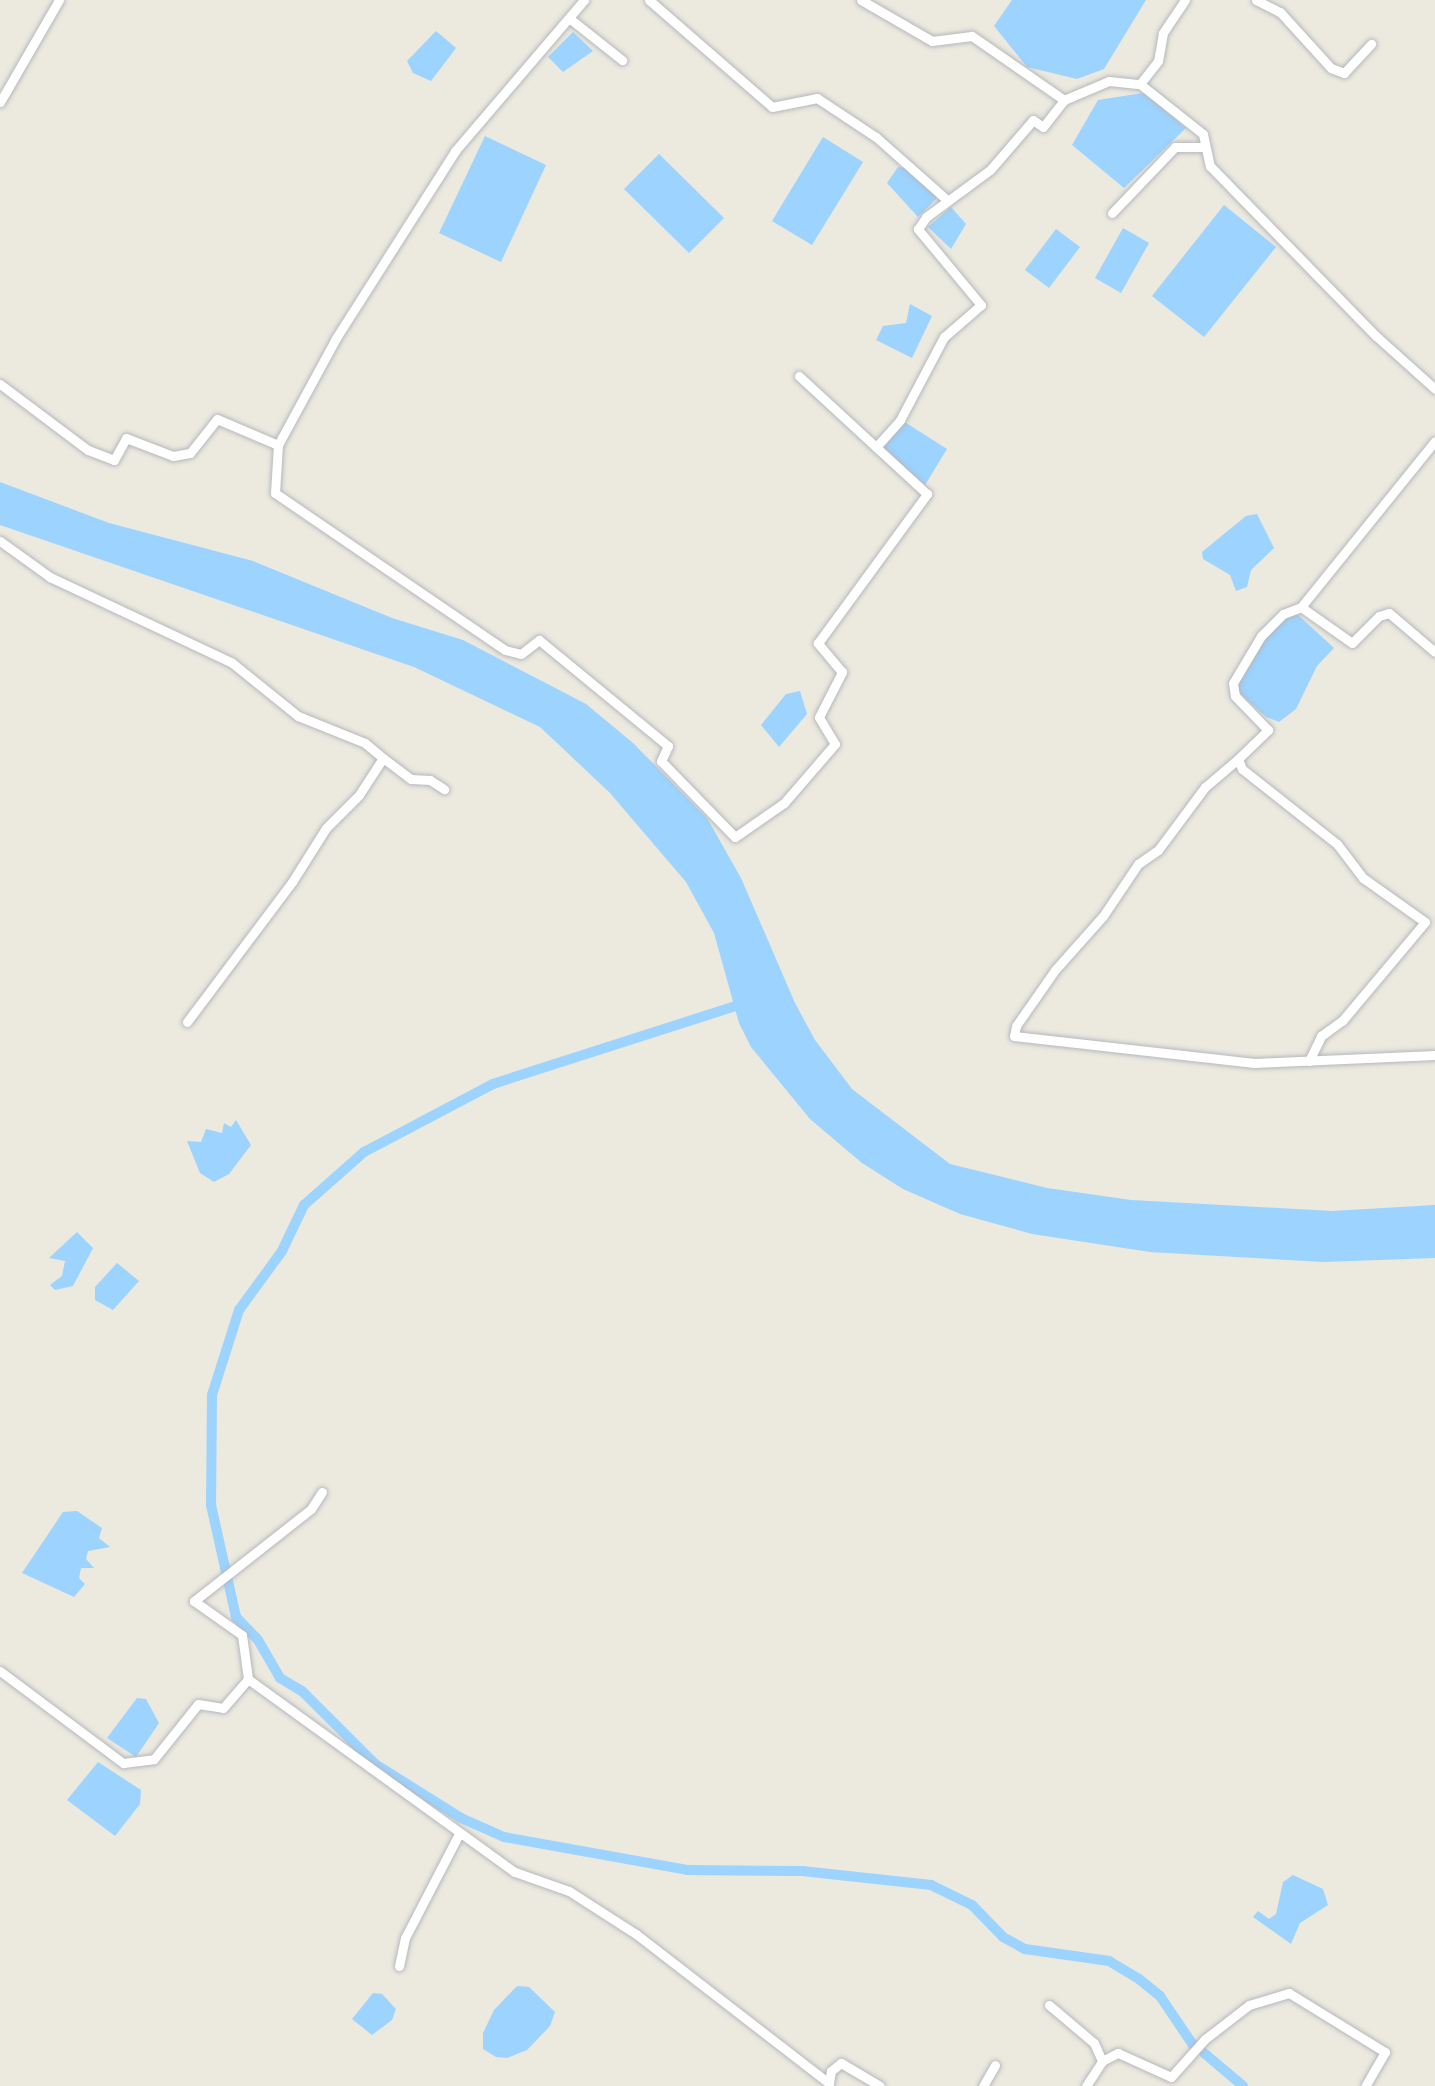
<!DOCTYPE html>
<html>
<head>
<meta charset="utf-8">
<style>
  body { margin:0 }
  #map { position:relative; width:1435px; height:2086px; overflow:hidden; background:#ece9df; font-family:Raleway,sans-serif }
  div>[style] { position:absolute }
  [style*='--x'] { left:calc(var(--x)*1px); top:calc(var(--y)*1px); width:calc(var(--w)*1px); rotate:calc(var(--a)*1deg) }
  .water>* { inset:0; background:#9cd3ff }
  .canal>* { height:10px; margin:-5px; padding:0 5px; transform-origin:5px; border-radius:5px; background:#9cd3ff }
  .roads { filter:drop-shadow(0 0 2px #b5b8bd) drop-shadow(0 0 2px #b5b8bd) }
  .street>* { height:9px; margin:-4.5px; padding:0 4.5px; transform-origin:4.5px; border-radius:4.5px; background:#fff }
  span { translate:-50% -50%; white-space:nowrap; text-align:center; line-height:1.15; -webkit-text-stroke:5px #fff; paint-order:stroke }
</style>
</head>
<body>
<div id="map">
  <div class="water">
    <div style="clip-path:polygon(1012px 0,1146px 0,1104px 69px,1077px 79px,1027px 67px,994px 26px)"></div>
    <div style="clip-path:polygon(436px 31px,456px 48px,431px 81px,413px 73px,407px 61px)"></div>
    <div style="clip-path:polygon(573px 32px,593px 51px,563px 72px,548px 57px)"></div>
    <div style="clip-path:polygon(1143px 93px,1186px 128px,1124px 188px,1072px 145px,1098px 100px)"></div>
    <div style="clip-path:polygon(485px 136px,546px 165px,501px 262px,439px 233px)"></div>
    <div style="clip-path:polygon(823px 137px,863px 162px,812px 245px,772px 221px)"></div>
    <div style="clip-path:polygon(659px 154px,724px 218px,689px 253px,624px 189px)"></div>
    <div style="clip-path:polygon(898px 167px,908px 168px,937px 198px,918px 217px,887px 183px)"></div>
    <div style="clip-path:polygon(1224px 205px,1276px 247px,1204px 337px,1152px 296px)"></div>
    <div style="clip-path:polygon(951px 207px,966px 224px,951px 249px,928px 227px)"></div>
    <div style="clip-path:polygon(1123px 228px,1149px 243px,1121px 293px,1095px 278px)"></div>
    <div style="clip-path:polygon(1056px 229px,1080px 247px,1049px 288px,1025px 270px)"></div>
    <div style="clip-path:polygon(910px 304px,932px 316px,912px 358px,876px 340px,883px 326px,906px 323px)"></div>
    <div style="clip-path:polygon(903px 421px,947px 449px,925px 485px,883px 448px)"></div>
    <div style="clip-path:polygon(0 482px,109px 523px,253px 561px,392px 618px,463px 640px,586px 704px,633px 743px,707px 818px,741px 878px,795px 1003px,815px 1040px,852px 1089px,950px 1164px,1047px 1188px,1131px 1200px,1332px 1211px,1435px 1205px,1435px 1258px,1323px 1262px,1150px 1252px,1032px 1234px,960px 1214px,903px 1189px,862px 1163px,810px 1119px,751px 1047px,739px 1023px,714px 933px,686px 882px,610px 793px,540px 727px,414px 667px,0 525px)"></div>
    <div style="clip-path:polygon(1257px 514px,1274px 548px,1251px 570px,1247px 587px,1236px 591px,1230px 575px,1203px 559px,1202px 552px,1246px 516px)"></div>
    <div style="clip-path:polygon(1296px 613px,1334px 648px,1317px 666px,1296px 709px,1279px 722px,1266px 717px,1236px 690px,1242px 670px,1275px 624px)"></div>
    <div style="clip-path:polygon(800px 691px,807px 714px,779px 747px,761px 725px,786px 694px)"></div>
    <div style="clip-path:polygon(236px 1120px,251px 1145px,229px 1174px,214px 1182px,200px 1173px,187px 1141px,201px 1142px,206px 1129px,222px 1133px,224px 1123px,231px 1127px)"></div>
    <div style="clip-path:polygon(77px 1232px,93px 1248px,73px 1286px,55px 1290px,50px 1285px,62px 1276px,65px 1261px,49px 1258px)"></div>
    <div style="clip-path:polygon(117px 1263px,139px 1281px,113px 1310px,95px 1300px,95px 1287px)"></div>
    <div style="clip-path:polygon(77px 1511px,102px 1528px,99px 1538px,110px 1547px,88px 1551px,86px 1559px,94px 1568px,81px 1568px,79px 1578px,85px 1584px,74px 1597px,22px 1573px,63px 1512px)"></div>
    <div style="clip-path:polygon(137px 1698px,146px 1699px,159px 1723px,136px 1757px,107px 1738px)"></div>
    <div style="clip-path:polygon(98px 1762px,141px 1790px,140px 1804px,115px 1836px,67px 1800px)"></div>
    <div style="clip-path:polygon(1293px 1875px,1323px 1889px,1328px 1905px,1300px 1923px,1291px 1944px,1253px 1917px,1258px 1911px,1269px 1919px,1276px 1914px,1283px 1882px)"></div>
    <div style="clip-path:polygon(517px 1986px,529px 1987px,555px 2012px,550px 2026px,527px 2050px,507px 2058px,496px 2057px,483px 2049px,483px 2033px,494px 2010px)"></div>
    <div style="clip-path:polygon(373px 1993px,382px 1994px,396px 2009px,392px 2020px,372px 2035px,352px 2019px)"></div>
  </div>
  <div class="canal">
    <div style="--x:745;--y:1003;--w:265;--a:162.2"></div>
    <div style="--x:493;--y:1084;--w:146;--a:152.2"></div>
    <div style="--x:364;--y:1152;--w:80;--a:138.5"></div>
    <div style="--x:304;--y:1205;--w:51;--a:115.6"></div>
    <div style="--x:282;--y:1251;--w:73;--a:126.1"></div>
    <div style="--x:239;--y:1310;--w:89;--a:107.6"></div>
    <div style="--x:212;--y:1395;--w:110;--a:90.5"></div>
    <div style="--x:211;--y:1505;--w:115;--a:77.4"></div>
    <div style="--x:236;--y:1617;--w:32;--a:46"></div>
    <div style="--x:258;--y:1640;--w:44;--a:59.9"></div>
    <div style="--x:280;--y:1678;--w:26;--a:31"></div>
    <div style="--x:302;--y:1691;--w:103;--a:45"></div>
    <div style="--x:375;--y:1764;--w:102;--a:32.1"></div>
    <div style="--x:461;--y:1818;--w:47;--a:23.8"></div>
    <div style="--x:504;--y:1837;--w:186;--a:10.2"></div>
    <div style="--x:687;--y:1870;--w:115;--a:0.5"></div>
    <div style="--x:802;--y:1871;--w:130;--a:6.2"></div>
    <div style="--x:931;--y:1885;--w:46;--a:26"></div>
    <div style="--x:972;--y:1905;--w:45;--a:45.9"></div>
    <div style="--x:1003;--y:1937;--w:25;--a:29"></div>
    <div style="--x:1025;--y:1949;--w:85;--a:8.1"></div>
    <div style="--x:1109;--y:1961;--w:35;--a:31"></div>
    <div style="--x:1139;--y:1979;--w:27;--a:39"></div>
    <div style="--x:1160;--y:1996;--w:59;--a:56"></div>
    <div style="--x:1204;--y:2053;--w:51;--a:40.2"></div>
  </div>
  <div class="roads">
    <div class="street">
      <div style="--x:649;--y:0;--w:163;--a:41"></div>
      <div style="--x:772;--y:107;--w:46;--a:-11.3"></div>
      <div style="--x:817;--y:98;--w:71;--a:33.5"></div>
      <div style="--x:876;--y:137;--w:96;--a:41.6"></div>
      <div style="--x:861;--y:0;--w:82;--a:30"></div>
      <div style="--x:932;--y:41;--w:40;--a:-7.1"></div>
      <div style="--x:972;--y:36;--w:112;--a:34.8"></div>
      <div style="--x:1185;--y:0;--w:40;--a:124"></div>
      <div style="--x:1163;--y:33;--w:28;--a:100"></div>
      <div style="--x:1158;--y:61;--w:29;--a:128"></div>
      <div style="--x:1140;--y:84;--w:80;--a:38.4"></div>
      <div style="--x:1203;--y:134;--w:33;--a:78"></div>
      <div style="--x:1210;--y:166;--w:238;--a:45.7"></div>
      <div style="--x:1376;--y:336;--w:79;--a:41.9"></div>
      <div style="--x:1256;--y:0;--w:27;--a:27"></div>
      <div style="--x:1280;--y:12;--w:76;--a:47.7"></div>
      <div style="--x:1331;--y:68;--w:14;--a:21"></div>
      <div style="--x:1344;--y:73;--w:40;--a:-47"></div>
      <div style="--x:569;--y:18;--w:68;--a:38.4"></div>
      <div style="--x:0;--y:102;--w:118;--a:-60"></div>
      <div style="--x:1112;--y:213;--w:91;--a:-46.3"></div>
      <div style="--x:1175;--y:147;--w:30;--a:0"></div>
      <div style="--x:799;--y:376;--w:105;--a:42.7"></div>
      <div style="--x:0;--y:384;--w:110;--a:36.9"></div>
      <div style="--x:88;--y:450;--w:28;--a:21"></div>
      <div style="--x:114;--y:460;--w:25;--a:-61"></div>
      <div style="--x:126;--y:438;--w:50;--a:21"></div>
      <div style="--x:173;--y:456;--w:17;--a:-10"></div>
      <div style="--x:190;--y:453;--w:43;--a:-51.5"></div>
      <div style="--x:217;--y:419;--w:66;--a:23.1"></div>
      <div style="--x:278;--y:445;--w:48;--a:93.6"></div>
      <div style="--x:275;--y:493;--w:278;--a:34.3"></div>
      <div style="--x:505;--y:650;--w:16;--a:14"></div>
      <div style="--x:521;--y:654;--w:23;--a:-38"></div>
      <div style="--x:539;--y:640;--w:167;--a:39.4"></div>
      <div style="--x:668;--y:746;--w:17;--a:115"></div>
      <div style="--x:661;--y:761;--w:106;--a:45.8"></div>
      <div style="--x:735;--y:837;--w:60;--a:-34.8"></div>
      <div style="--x:784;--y:803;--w:78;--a:-49.2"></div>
      <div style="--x:835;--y:744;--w:31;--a:-121"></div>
      <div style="--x:819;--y:717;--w:51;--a:-62.9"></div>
      <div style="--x:842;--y:672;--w:38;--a:-130"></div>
      <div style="--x:818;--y:643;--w:185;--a:-53.8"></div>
      <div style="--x:927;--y:494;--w:69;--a:-137.3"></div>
      <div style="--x:876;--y:447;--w:36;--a:-48"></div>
      <div style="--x:900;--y:420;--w:94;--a:-62.1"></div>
      <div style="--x:944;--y:337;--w:49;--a:-40.9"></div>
      <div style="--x:981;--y:305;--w:99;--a:-129.7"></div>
      <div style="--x:918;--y:229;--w:14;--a:-56"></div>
      <div style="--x:926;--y:217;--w:79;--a:-36.3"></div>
      <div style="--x:990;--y:170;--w:66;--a:-49.3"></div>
      <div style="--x:1033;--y:120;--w:12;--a:35"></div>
      <div style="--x:1043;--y:127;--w:34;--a:-52"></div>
      <div style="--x:1064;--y:100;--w:49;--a:-22.9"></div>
      <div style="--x:1109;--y:81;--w:31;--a:6"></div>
      <div style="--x:278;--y:445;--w:122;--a:-61.5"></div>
      <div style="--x:336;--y:338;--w:222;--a:-57.5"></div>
      <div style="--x:455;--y:151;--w:199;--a:-49.5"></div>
      <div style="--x:0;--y:541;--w:62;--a:35.8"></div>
      <div style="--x:50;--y:577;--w:200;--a:25.2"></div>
      <div style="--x:231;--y:662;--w:86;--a:38.9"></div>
      <div style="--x:298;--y:716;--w:72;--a:21.9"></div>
      <div style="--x:365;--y:743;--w:23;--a:40"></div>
      <div style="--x:383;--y:758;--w:44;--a:123"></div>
      <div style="--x:359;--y:795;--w:47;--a:135"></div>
      <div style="--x:326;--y:828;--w:64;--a:122.2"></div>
      <div style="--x:292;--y:882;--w:175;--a:126.9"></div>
      <div style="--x:1301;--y:607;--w:62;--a:35.2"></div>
      <div style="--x:1352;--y:643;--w:38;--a:-45"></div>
      <div style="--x:1379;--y:616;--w:10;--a:-17"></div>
      <div style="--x:1389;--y:613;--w:60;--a:40.3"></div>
      <div style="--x:383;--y:758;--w:35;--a:37"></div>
      <div style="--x:411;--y:779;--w:19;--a:3"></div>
      <div style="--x:430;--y:780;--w:17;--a:33"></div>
      <div style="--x:1238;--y:759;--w:43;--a:139.7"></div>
      <div style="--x:1205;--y:787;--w:79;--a:126.7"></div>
      <div style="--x:1158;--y:850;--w:24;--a:145"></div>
      <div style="--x:1138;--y:864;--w:63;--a:123.9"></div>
      <div style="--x:1103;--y:916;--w:72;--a:131.6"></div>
      <div style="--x:1055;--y:970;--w:68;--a:124.9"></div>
      <div style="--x:1016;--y:1026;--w:10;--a:101"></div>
      <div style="--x:1014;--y:1036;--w:242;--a:6.4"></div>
      <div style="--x:1254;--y:1063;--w:181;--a:-2.5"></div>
      <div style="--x:1309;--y:1061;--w:28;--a:-64"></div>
      <div style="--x:1321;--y:1036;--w:26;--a:-36"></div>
      <div style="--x:1342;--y:1021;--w:129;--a:-50"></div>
      <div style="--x:1425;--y:922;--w:76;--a:-144.6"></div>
      <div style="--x:1363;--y:878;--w:43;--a:-127.4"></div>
      <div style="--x:1337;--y:844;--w:121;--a:-141.7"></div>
      <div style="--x:1242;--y:769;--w:11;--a:-112"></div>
      <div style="--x:1238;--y:759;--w:42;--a:-44"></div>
      <div style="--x:1268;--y:730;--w:47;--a:-134.1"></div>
      <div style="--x:1235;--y:696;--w:13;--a:-99"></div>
      <div style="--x:1233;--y:683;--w:55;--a:-59.2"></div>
      <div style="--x:1261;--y:636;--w:31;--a:-45"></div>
      <div style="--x:1283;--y:614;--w:19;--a:-21"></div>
      <div style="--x:1301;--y:607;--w:213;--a:-51.1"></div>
      <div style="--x:322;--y:1492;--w:20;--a:123"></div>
      <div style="--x:311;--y:1509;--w:149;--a:141.8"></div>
      <div style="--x:194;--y:1601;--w:59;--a:35.3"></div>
      <div style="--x:242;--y:1635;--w:44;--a:82.2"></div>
      <div style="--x:248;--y:1679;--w:329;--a:35.9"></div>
      <div style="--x:515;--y:1872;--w:57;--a:19.4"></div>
      <div style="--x:569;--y:1891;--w:80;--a:32.7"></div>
      <div style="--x:636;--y:1934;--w:244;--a:37.7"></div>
      <div style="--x:829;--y:2083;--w:12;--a:-81"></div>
      <div style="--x:831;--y:2071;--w:13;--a:-39"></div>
      <div style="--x:841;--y:2063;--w:45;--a:30.5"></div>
      <div style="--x:0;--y:1671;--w:154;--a:36.8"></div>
      <div style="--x:123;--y:1763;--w:31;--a:-7"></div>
      <div style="--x:154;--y:1759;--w:70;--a:-51.3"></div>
      <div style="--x:198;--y:1704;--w:25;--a:9"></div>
      <div style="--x:223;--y:1708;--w:38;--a:-49"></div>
      <div style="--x:399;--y:1966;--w:29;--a:-78"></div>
      <div style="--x:405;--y:1938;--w:117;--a:-62.6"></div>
      <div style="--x:1049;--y:2005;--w:59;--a:40.2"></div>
      <div style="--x:1094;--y:2043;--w:20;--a:66"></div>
      <div style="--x:983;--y:2086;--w:24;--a:-60"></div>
      <div style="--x:1086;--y:2086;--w:30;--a:-57"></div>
      <div style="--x:1102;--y:2061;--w:18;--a:-27"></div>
      <div style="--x:1118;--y:2053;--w:58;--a:24.4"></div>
      <div style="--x:1171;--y:2077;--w:51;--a:-48.2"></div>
      <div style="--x:1205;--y:2039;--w:56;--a:-37.7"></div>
      <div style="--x:1249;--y:2005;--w:42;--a:-16.7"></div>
      <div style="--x:1289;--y:1993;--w:113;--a:31.6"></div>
      <div style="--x:1385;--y:2052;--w:39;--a:120"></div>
    </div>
  </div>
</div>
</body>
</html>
